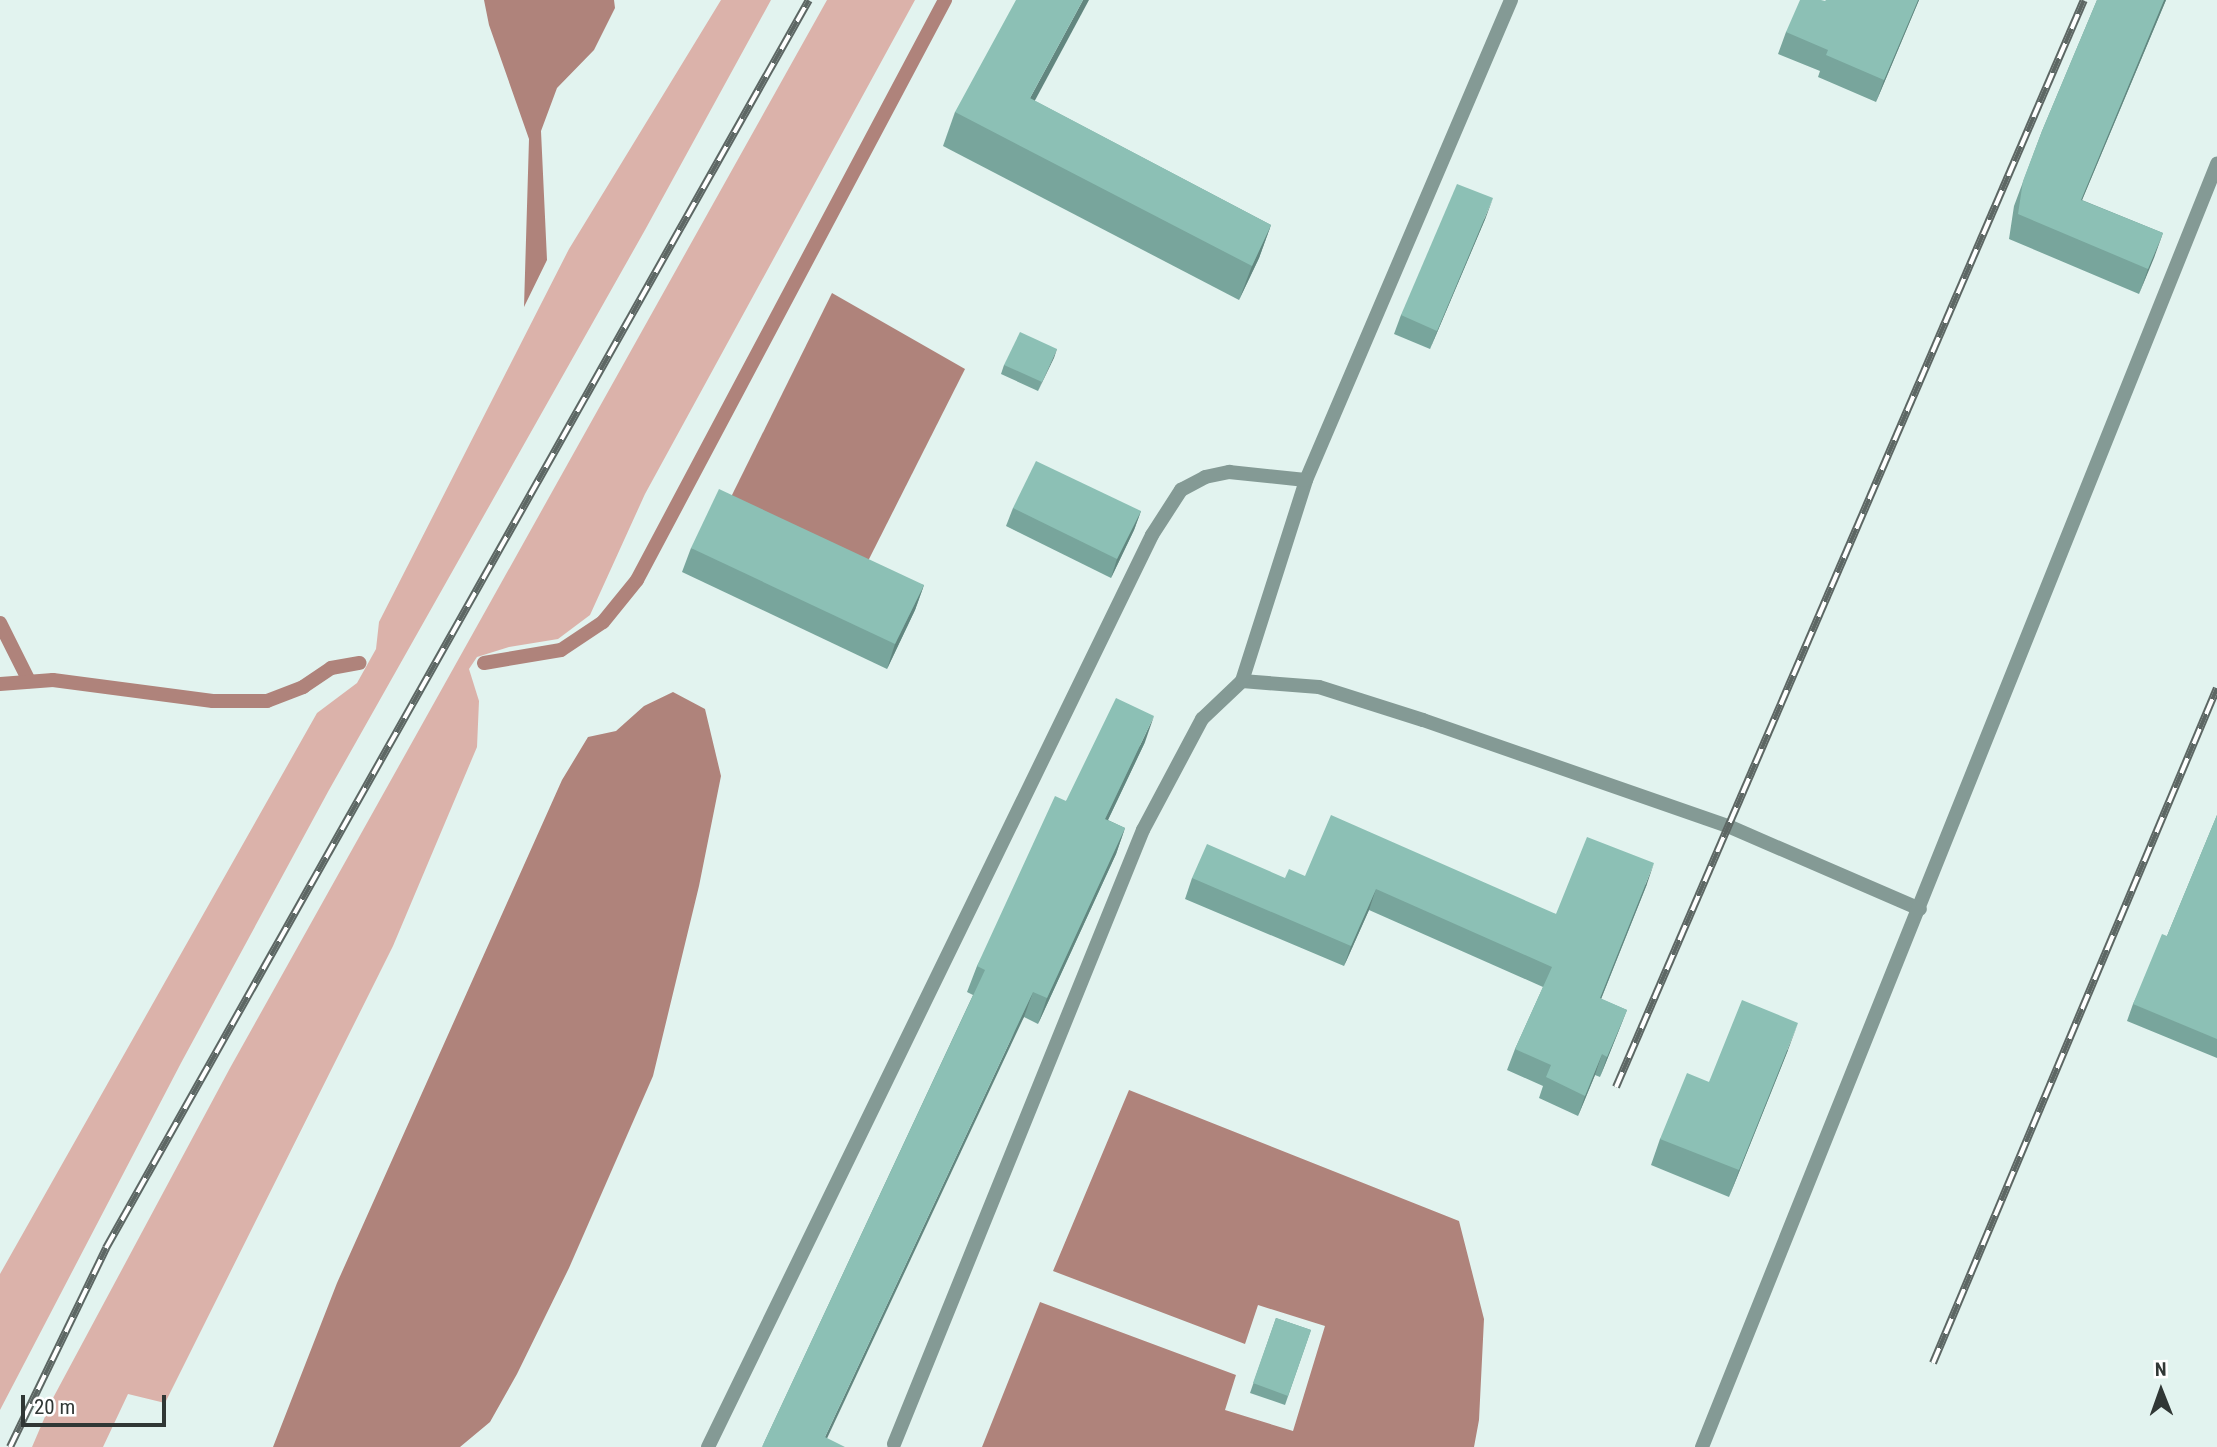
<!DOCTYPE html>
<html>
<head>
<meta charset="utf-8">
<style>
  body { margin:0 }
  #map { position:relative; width:2217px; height:1447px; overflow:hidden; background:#e2f3ef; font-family:"Roboto Condensed",sans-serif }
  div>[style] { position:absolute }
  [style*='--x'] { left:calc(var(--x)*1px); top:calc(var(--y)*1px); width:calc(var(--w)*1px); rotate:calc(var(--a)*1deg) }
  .green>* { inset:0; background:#dbb2aa }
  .water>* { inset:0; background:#af837b }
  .stream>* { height:14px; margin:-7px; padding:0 7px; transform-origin:7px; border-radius:7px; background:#af837b }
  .minor>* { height:14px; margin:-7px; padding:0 7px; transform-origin:7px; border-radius:7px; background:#849a95 }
  .rail>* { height:8px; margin-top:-4px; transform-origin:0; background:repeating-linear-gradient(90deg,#fff 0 16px,#5d6764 0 32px); box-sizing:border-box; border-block:2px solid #5d6764 }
  .wall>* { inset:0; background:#78a59c }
  .shaded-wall>* { inset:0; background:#62867f }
  .building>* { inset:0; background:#8cc0b5 }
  span { translate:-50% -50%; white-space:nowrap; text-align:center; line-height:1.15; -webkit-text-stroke:5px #fff; paint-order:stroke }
  .north { position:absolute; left:2126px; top:1356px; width:70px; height:70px; -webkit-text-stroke:5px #fff; paint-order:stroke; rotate:359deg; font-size:19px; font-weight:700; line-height:28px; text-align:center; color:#303735 }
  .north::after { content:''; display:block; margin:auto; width:24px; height:32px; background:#303735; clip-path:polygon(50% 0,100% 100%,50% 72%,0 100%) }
  .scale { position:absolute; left:21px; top:1395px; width:145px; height:32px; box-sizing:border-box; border:4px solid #303735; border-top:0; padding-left:9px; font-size:21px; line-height:24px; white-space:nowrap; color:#303735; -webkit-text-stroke:5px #fff; paint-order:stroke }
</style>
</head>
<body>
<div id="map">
  <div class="green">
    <div style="clip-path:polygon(721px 0,771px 0,645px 230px,329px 790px,181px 1063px,0 1410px,0 1274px,317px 713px,357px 683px,376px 649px,379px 622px,569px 249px)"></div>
    <div style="clip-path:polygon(827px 0,915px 0,645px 494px,590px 615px,558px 639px,509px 647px,477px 657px,469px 669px,479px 701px,477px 747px,393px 946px,165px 1403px,128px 1394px,103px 1447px,32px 1447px,53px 1398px,230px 1068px)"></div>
  </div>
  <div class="water">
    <div style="clip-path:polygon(484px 0,614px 0,615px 8px,594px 50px,557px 88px,541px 131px,547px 260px,524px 307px,529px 139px,489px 25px)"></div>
    <div style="clip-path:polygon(832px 293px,965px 369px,865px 567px,731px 497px)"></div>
    <div style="clip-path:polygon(673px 692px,705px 709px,721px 776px,699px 886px,653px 1076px,569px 1268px,517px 1374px,490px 1422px,460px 1447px,273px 1447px,337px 1283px,562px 780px,588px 737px,616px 731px,644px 706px)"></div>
    <div style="clip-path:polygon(1129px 1090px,1459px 1221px,1484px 1319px,1479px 1420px,1474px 1447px,982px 1447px,1040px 1302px,1236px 1375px,1225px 1410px,1293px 1431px,1325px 1326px,1258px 1305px,1245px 1344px,1053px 1271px)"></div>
  </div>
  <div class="stream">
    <div style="--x:0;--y:623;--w:65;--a:63.4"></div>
    <div style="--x:484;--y:663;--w:78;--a:-9.6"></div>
    <div style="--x:561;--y:650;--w:50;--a:-33.7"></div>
    <div style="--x:603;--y:622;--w:54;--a:-51"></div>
    <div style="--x:637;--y:580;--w:657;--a:-62.03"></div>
    <div style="--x:0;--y:684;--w:53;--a:-4.3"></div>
    <div style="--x:53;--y:680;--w:161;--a:7.5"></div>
    <div style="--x:213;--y:701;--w:54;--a:0"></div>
    <div style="--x:267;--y:701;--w:39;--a:-21"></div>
    <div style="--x:303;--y:687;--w:34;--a:-34"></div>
    <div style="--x:331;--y:668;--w:29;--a:-10"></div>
  </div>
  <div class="minor">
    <div style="--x:1242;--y:681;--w:77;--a:4.5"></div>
    <div style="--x:1319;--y:687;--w:109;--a:17.6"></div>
    <div style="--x:1423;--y:720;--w:323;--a:19.2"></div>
    <div style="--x:1728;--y:826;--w:209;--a:23.4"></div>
    <div style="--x:894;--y:1444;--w:663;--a:-67.93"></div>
    <div style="--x:1143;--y:830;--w:126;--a:-62"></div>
    <div style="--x:1202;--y:719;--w:55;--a:-43.5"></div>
    <div style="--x:1242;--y:681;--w:211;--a:-72.3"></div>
    <div style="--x:1306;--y:480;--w:522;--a:-66.87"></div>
    <div style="--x:708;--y:1447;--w:1014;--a:-64.04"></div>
    <div style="--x:1152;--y:535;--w:54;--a:-57.2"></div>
    <div style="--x:1181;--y:490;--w:27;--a:-28"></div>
    <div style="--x:1205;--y:477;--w:25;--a:-12"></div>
    <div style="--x:1229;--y:472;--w:77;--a:5.9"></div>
    <div style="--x:1702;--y:1447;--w:1383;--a:-68.13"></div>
  </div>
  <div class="rail">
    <div style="--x:1616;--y:1087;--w:1183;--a:-66.71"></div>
    <div style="--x:1933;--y:1363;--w:732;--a:-67.18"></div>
    <div style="--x:10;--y:1447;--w:221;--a:-64.2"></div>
    <div style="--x:106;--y:1248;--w:1432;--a:-60.61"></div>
  </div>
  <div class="wall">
    <div style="clip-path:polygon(1919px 0,1876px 102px,1818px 77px,1820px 71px,1778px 54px,1786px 32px,1825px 1px)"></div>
    <div style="clip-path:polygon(2097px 0,2166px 0,2082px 200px,2163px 233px,2139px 294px,2009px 239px,2014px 206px,2042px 131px)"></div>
    <div style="clip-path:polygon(1035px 101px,1271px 225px,1259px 258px,1239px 300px,943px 146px,955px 112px)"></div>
    <div style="clip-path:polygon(1486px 217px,1430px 349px,1394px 334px,1401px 315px)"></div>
    <div style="clip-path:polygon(1057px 349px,1038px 391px,1001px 374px,1004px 365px)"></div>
    <div style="clip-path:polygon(1013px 508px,1141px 511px,1134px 530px,1111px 578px,1006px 526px)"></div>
    <div style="clip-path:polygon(691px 548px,924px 585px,915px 610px,887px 669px,682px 572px)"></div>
    <div style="clip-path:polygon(1145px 742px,1108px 820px,1125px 828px,1116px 854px,1038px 1024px,1024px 1017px,762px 1447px,973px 995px,967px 992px,977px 966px,1066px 801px)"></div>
    <div style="clip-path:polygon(2217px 815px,2217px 1058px,2127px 1021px,2133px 1004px,2167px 936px)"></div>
    <div style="clip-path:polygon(1305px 876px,1556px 914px,1647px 884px,1601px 999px,1627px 1010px,1600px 1077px,1595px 1075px,1578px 1116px,1539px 1098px,1543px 1086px,1507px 1070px,1515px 1049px,1543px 987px,1369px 910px,1344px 966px,1185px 899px,1192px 878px,1285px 878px)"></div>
    <div style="clip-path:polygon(1788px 1050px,1729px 1197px,1651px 1165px,1660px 1139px,1709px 1082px)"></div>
    <div style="clip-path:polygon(1276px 1318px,1311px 1330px,1285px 1405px,1250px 1393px)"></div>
  </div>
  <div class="shaded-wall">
    <div style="clip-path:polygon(1083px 0,1089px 0,1018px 132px,1030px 98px)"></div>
    <div style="clip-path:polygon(1918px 0,1919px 0,1876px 102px,1884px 80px)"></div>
    <div style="clip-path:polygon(2164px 0,2166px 0,2072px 224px,2081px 200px)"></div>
    <div style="clip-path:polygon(1493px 198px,1486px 217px,1430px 349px,1437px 331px)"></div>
    <div style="clip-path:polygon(1271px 225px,1259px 258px,1239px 300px,1252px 266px)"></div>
    <div style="clip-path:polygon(2163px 233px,2154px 258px,2139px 294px,2148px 269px)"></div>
    <div style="clip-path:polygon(1057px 349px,1054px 358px,1038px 391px,1042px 382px)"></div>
    <div style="clip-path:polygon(1141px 511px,1134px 530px,1111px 578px,1117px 559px)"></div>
    <div style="clip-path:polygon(924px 585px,915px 610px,887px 669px,895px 644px)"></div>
    <div style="clip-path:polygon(1154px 716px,1145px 742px,1096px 845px,1105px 819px)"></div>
    <div style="clip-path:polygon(1125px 828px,1116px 854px,1038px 1024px,1047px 998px)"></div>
    <div style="clip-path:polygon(1654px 863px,1647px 884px,1593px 1019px,1600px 998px)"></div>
    <div style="clip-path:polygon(1376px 889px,1369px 910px,1344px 966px,1351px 946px)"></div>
    <div style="clip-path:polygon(1033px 992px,1024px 1017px,823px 1447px,825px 1437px)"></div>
    <div style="clip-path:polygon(1627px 1010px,1619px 1030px,1600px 1077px,1607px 1057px)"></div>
    <div style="clip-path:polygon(1798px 1023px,1788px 1050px,1729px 1197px,1739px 1170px)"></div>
    <div style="clip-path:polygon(1602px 1054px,1595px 1075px,1578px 1116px,1585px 1096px)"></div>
  </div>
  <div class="building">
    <div style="clip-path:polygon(1016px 0,1083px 0,1030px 98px,1271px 225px,1252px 266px,955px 112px)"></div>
    <div style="clip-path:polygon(1800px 0,1821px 0,1825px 1px,1826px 0,1918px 0,1884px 80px,1826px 55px,1828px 50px,1786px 32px)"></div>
    <div style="clip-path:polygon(2097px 0,2164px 0,2081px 200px,2163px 233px,2148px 269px,2018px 214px,2023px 181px,2042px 131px)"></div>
    <div style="clip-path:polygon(1457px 184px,1493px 198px,1437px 331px,1401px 315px)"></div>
    <div style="clip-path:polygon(1020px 332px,1057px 349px,1042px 382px,1004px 365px)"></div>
    <div style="clip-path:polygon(1036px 461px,1141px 511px,1117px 559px,1013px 508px)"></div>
    <div style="clip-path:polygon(719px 489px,924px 585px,895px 644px,691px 548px)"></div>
    <div style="clip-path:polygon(1116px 698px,1154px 716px,1105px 819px,1125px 828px,1047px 998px,1033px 992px,825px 1437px,845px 1447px,762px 1447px,985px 970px,977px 966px,1055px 796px,1066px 801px)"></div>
    <div style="clip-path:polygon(1331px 815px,1556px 914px,1587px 837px,1654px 863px,1600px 998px,1627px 1010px,1607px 1057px,1602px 1054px,1585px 1096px,1546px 1077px,1551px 1065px,1515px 1049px,1552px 967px,1376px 889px,1351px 946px,1192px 878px,1207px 844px,1285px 878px,1289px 869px,1305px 876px)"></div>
    <div style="clip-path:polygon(2217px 815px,2217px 1039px,2133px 1004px,2162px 934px,2167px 936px)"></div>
    <div style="clip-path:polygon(1742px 1000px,1798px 1023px,1739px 1170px,1660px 1139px,1687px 1073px,1709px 1082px)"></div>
    <div style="clip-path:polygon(1276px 1318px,1311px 1330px,1288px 1396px,1253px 1383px)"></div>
  </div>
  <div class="north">N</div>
  <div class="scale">20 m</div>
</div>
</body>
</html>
